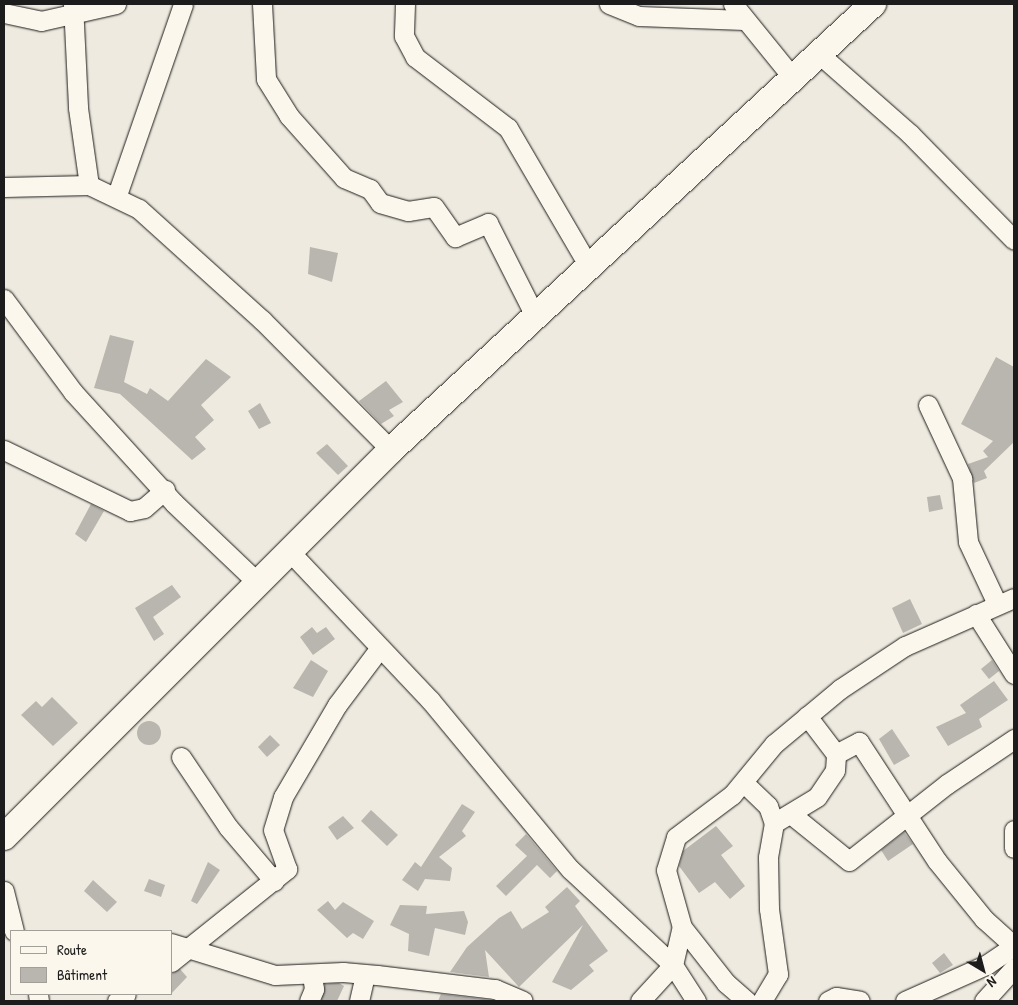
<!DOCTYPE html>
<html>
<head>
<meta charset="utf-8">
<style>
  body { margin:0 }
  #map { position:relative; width:1018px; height:1005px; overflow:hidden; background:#eeeadf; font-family:"Patrick Hand",sans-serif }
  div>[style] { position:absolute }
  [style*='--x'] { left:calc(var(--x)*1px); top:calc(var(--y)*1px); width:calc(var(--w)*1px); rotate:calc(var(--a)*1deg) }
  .building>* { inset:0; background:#b9b6af }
  .round { border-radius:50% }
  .roads { filter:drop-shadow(0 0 1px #1c1c1c) drop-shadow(0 0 1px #1c1c1c) }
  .street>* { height:19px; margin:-9.5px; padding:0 9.5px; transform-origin:9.5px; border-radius:9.5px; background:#fbf7ec }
  .secondary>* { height:26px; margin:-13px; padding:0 13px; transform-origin:13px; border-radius:13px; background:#fbf7ec }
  span { translate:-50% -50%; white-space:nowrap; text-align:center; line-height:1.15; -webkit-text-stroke:5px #fbf7ec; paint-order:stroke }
  .frame { position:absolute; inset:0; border:5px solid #1c1c1c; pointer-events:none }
  .legend { position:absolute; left:10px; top:930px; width:162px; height:65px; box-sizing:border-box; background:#fbf7ec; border:1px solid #a29f99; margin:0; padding:6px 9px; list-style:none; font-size:15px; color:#1c1c1c }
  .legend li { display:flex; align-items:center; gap:10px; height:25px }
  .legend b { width:25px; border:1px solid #a29f99 }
  .north { position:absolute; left:958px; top:945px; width:50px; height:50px; -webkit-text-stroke:4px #fbf7ec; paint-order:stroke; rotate:143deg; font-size:14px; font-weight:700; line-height:20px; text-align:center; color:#1c1c1c }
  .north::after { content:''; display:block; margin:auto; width:18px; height:22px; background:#1c1c1c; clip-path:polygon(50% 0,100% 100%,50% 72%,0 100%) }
</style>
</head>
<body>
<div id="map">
  <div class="building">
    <div style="clip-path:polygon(310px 247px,338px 253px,332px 282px,308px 274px)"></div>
    <div style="clip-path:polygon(110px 335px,134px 341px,124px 382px,147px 394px,150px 388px,168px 401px,206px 359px,231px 377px,201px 405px,214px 420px,195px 437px,206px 449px,192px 460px,120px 394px,94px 388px)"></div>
    <div style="clip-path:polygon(996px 357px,1014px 367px,1014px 442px,984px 471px,987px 478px,974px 483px,968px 464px,988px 457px,983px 451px,993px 441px,961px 424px)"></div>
    <div style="clip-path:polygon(386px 381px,403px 402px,389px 410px,394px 416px,381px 424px,359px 401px)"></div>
    <div style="clip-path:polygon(260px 403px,271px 423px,259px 429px,248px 411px)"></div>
    <div style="clip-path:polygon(327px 444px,348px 466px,338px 475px,316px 453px)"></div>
    <div style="clip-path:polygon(940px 495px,943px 509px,929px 512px,927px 497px)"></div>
    <div style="clip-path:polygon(91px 504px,104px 511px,86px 542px,75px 534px)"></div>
    <div style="clip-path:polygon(172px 585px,181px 597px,153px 617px,164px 634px,154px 641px,135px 608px)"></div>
    <div style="clip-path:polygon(910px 599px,922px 624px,903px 633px,892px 608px)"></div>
    <div style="clip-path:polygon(312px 627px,317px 633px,326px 627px,335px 639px,313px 655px,300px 637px)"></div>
    <div style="clip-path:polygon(311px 660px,328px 671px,313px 697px,293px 688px)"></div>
    <div style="clip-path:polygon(992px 660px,999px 671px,989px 679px,981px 669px)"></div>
    <div style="clip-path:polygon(994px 681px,1008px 700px,979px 719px,982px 727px,948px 746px,936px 727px,966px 713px,960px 705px)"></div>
    <div style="clip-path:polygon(52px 697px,78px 723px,53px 746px,21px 715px,36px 701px,42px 707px)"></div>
    <div class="round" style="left:137px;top:721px;width:24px;height:24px"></div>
    <div style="clip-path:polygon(892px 729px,910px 756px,894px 765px,879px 739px)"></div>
    <div style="clip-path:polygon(270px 735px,280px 745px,267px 757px,258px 747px)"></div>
    <div style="clip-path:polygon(462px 804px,475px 812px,462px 831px,466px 836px,439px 857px,452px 868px,450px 881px,425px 879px,418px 891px,402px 880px,415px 862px,421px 867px)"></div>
    <div style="clip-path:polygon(371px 810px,398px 835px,387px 846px,361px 821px)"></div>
    <div style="clip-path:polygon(343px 816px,354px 828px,337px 840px,328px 827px)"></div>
    <div style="clip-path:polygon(716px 826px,733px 846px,721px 855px,745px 886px,730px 899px,715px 882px,699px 893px,679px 866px,683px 851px)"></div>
    <div style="clip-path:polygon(904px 832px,913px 844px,888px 861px,881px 850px)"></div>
    <div style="clip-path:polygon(526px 834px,557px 871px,550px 878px,537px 865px,506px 896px,496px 886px,527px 856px,515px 845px)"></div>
    <div style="clip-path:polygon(208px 862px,220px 870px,197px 904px,191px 901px)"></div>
    <div style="clip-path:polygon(149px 879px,165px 885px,161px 897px,144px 891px)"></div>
    <div style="clip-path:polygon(93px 880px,117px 902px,107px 912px,84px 891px)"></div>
    <div style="clip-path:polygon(567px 887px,580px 901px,575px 906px,608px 951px,589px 965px,594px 971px,571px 990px,552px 982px,583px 925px,519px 987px,485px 950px,489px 977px,450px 972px,467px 947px,499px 918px,511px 911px,522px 929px,549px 912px,545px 907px)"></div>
    <div style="clip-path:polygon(328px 901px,335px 910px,343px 902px,374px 921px,363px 939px,353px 933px,347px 938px,317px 910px)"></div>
    <div style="clip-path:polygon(400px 905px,427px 906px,426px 914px,464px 911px,468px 922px,465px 935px,435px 928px,429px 956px,408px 951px,409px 934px,390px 925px)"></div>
    <div style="clip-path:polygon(944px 953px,953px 965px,940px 973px,932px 963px)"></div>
    <div style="clip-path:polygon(180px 969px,187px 977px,171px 994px,171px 974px)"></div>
    <div style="clip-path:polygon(339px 983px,344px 986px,337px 1001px,321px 1001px,325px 984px)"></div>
    <div style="clip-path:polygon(441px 994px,492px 1000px,494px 1001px,438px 1001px)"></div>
  </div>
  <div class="roads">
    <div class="street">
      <div style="--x:73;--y:4;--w:104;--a:87.2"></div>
      <div style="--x:78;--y:108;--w:78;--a:81.9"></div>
      <div style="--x:262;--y:4;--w:75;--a:86.9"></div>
      <div style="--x:266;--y:79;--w:44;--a:58.1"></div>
      <div style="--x:289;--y:116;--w:83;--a:48.4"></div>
      <div style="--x:344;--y:178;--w:28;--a:23"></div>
      <div style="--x:370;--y:189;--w:17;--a:54"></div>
      <div style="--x:380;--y:203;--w:29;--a:16"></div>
      <div style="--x:408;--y:211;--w:26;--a:-9"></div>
      <div style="--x:434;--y:207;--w:37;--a:55"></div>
      <div style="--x:455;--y:237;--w:36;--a:-23"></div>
      <div style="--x:488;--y:223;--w:104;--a:63.2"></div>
      <div style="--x:405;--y:4;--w:32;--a:92"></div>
      <div style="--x:404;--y:36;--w:24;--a:62"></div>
      <div style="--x:415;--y:57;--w:117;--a:37.4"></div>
      <div style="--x:508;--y:128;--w:159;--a:59.7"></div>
      <div style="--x:609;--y:4;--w:32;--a:22"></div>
      <div style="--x:639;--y:16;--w:105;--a:2.2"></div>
      <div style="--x:733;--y:4;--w:95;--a:51"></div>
      <div style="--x:4;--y:13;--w:38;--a:12"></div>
      <div style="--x:41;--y:21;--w:77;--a:-12.8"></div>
      <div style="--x:819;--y:54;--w:121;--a:41.3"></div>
      <div style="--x:910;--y:134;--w:148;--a:45.5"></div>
      <div style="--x:4;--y:187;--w:85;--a:-1.3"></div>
      <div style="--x:89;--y:185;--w:55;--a:25.6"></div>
      <div style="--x:139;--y:209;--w:166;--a:42.1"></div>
      <div style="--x:262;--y:320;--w:183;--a:45.2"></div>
      <div style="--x:117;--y:195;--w:202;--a:-70.9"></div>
      <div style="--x:4;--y:299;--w:116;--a:53.4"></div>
      <div style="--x:73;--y:392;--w:150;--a:47.7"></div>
      <div style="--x:174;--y:503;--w:116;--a:43.6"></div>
      <div style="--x:928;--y:405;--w:81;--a:65"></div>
      <div style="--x:962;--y:478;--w:64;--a:84.6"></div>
      <div style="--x:968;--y:542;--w:68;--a:64.9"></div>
      <div style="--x:4;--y:450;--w:140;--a:25.8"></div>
      <div style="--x:130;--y:511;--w:14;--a:-12"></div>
      <div style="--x:144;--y:508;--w:28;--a:-41"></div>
      <div style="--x:290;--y:552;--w:204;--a:46.6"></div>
      <div style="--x:430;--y:700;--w:219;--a:50.4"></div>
      <div style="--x:570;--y:869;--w:141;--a:43"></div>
      <div style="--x:673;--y:965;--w:43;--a:57.4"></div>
      <div style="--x:976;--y:614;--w:71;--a:57.7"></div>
      <div style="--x:807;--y:716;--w:48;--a:52.7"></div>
      <div style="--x:181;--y:757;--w:84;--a:56.1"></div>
      <div style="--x:228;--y:827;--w:71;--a:49.6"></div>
      <div style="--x:744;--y:783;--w:33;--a:44"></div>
      <div style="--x:768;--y:806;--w:18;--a:71"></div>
      <div style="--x:774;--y:823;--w:35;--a:100"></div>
      <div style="--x:768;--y:857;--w:52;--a:88.9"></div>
      <div style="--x:769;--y:909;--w:66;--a:82.1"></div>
      <div style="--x:778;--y:974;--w:31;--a:121"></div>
      <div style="--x:792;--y:815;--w:73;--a:38.9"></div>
      <div style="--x:849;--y:861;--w:125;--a:-38.2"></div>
      <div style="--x:947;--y:784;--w:81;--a:-33.9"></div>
      <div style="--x:774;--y:823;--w:50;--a:-31.2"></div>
      <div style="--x:817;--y:797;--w:32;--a:-56"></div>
      <div style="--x:835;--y:770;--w:16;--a:-86"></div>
      <div style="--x:836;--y:754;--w:26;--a:-28"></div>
      <div style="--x:859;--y:742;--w:142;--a:56.8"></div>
      <div style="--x:937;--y:861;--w:75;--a:51"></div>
      <div style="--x:984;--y:919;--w:40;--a:42"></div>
      <div style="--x:1014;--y:830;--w:18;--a:90"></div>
      <div style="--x:4;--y:891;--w:41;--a:76"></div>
      <div style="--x:682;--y:927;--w:71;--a:51.8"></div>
      <div style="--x:726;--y:983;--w:28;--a:41"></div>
      <div style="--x:171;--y:943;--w:109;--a:17.1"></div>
      <div style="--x:275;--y:975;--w:68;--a:-2.5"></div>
      <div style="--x:343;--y:972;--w:34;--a:5"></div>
      <div style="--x:377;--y:975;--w:119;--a:6.8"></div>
      <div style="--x:495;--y:989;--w:30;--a:23"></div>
      <div style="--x:171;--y:962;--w:149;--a:-38.7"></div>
      <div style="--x:287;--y:869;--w:41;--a:-109.7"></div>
      <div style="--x:273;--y:830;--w:34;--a:-73"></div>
      <div style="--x:283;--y:797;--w:107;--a:-59.6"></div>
      <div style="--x:337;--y:705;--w:70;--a:-53.1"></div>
      <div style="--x:38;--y:994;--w:7;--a:82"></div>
      <div style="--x:117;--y:1001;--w:11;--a:-38"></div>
      <div style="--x:309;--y:1001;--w:13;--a:-67"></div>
      <div style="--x:314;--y:989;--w:15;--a:-98"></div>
      <div style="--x:359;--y:1001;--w:27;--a:-77"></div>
      <div style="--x:640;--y:1001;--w:49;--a:-47.5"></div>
      <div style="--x:673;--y:965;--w:39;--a:-77"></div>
      <div style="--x:682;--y:927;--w:59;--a:-105.7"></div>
      <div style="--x:666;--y:870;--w:34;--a:-73"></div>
      <div style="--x:676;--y:837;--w:70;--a:-36.9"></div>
      <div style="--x:732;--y:795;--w:66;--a:-50.5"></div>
      <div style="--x:774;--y:744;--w:86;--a:-39.8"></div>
      <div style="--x:840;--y:689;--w:78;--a:-33.5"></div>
      <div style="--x:905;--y:646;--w:119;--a:-23.8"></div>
      <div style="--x:828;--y:1001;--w:9;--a:-27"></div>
      <div style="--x:836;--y:997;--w:24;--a:9"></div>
      <div style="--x:905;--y:1001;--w:89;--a:-24"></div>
      <div style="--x:986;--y:965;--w:34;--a:-34"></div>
      <div style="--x:984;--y:1001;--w:45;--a:-47.7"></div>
    </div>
    <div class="secondary">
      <div style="--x:4;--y:837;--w:547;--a:-45"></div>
      <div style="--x:391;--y:450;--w:657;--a:-42.78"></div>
    </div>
  </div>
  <div class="frame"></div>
  <ul class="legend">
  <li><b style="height:6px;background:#fbf7ec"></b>Route</li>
  <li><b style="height:14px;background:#b9b6af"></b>Bâtiment</li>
  </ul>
  <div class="north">N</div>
</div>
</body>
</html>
